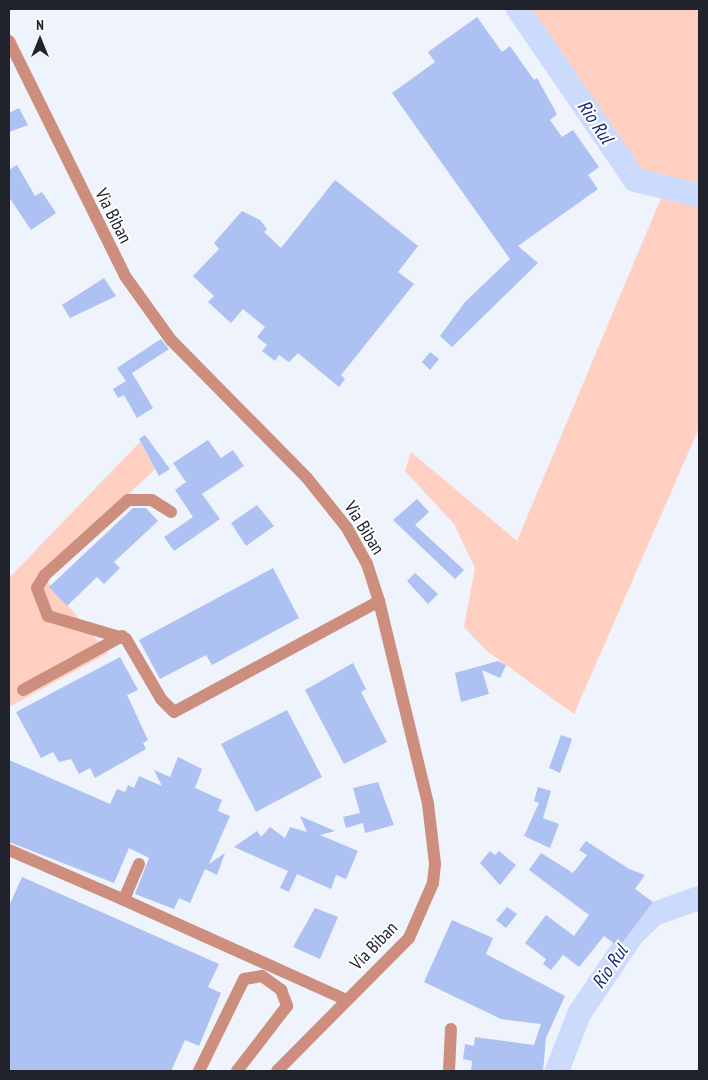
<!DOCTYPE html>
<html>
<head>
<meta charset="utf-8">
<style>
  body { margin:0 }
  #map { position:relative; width:708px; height:1080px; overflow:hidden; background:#eef3fc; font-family:"PT Sans Narrow",sans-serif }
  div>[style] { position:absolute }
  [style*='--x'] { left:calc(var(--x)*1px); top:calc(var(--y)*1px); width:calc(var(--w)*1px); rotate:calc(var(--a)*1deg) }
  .green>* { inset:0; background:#ffcfc1 }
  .river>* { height:24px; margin:-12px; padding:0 12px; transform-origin:12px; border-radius:12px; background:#ccdbfc }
  .building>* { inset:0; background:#adc1f2 }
  .minor>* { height:12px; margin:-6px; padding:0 6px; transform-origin:6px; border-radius:6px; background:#cd8e7d }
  span { translate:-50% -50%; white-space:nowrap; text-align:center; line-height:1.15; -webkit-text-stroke:4px #fff; paint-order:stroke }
  .street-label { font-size:18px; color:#20232c }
  .water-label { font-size:19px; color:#152982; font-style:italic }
  .frame { position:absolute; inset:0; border:10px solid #20232c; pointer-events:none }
  .north { position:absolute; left:15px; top:15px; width:50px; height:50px; -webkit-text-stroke:4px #fff; paint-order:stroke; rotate:0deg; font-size:14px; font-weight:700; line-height:20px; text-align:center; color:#20232c }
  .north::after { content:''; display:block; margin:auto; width:18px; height:22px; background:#20232c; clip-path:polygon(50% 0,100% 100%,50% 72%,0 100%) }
</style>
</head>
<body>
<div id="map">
  <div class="green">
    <div style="clip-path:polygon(507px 9px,696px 9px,699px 13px,699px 428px,574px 714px,487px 651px,464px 627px,475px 568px,454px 524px,405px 471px,411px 452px,517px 541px,664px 191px,626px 184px)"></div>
    <div style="clip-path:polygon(140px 442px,155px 469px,43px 576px,108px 653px,9px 707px,9px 578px)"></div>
  </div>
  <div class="river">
    <div style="--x:518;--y:9;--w:207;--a:55.6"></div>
    <div style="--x:635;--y:180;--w:66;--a:13.2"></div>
    <div style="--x:557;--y:1071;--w:61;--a:-68.9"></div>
    <div style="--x:579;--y:1014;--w:95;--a:-56.1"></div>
    <div style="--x:632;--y:935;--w:30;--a:-44"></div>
    <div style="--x:654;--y:914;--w:48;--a:-19.6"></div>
  </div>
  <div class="building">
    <div style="clip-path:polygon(477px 17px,502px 52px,510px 46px,534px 80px,537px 78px,557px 114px,550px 120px,562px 137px,573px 130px,599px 167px,588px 175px,598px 189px,518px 246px,538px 263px,452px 347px,440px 336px,465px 302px,510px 259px,392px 93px,435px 62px,428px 52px)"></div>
    <div style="clip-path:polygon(19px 108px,28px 125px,9px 132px,9px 113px)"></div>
    <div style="clip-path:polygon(17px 165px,35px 196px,42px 192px,56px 213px,31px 230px,9px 197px,9px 170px)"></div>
    <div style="clip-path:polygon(335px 180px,418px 246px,398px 272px,414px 284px,341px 375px,345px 379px,339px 387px,298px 353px,289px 362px,279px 355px,275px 361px,262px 351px,267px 345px,257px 337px,265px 327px,243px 309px,231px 323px,208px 302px,214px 296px,193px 276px,219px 249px,214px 243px,242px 211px,260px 220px,267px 229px,264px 232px,281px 248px)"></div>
    <div style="clip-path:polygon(104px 278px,116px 296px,70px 318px,62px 305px)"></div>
    <div style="clip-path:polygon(161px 339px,169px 349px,132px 373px,153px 408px,137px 418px,124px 395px,118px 398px,113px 389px,126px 381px,117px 368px)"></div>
    <div style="clip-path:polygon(430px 352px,439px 359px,430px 370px,422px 362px)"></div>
    <div style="clip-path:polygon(145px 435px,170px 469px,159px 476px,139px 439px)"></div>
    <div style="clip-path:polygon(208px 440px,221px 458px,233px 450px,244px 466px,202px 494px,220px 519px,174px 551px,164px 537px,193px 517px,175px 490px,186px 482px,173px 463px)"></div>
    <div style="clip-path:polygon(417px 499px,429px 512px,415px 525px,464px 570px,455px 579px,393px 520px)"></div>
    <div style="clip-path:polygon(257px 505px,274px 526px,246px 546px,231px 523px)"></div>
    <div style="clip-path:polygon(133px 508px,146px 508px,158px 521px,114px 562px,120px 568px,104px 584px,97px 577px,67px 606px,49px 587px)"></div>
    <div style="clip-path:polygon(273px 568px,299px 618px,212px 665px,206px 655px,160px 679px,139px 640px)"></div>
    <div style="clip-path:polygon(415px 573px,438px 594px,428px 604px,407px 581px)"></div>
    <div style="clip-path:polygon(120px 657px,138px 690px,127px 695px,148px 740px,143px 743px,146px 749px,95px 778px,90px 768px,79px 774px,71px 759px,59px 762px,53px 752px,41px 758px,16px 712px)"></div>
    <div style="clip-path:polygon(498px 661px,506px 665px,500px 678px,482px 670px,489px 694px,461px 702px,455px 673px)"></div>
    <div style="clip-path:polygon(353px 663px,366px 689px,361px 692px,387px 742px,344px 764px,305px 690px)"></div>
    <div style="clip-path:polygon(287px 710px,322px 777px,256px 812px,221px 744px)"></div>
    <div style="clip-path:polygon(561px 735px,572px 739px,560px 773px,549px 768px)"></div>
    <div style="clip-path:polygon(178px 757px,202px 769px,195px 788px,222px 800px,218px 811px,230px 816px,209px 864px,225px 853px,217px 875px,205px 869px,190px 903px,179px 898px,174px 909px,135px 894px,149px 858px,129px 848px,114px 883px,9px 842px,9px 760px,110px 804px,117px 789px,125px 792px,128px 785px,134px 788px,139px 776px,162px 786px,154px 770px,170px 777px)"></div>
    <div style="clip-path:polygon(378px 782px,394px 825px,365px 833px,363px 823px,346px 828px,343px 817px,360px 813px,353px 788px)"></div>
    <div style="clip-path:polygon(538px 787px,551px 791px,543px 818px,559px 824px,550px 848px,524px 836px,539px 803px,534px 801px)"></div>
    <div style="clip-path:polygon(300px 816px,335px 831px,320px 835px,358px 851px,346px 879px,336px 875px,331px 889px,297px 874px,289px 892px,280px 888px,288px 871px,234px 847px,257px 831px,261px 837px,270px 827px,285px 838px,290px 827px,307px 832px)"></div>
    <div style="clip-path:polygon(586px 841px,629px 869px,645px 875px,635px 889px,653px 902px,619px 947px,604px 936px,579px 967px,563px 955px,551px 970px,543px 964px,546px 959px,525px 943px,546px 915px,574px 936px,589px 915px,529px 870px,541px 853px,573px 873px,587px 855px,579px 850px)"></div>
    <div style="clip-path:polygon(490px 851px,495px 855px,499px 851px,516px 865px,500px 885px,480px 863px)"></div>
    <div style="clip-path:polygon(22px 877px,219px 964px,208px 987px,221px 993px,199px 1046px,185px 1040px,171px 1071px,9px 1071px,9px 906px)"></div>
    <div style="clip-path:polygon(507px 907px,517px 914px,506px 928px,496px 920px)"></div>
    <div style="clip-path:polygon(315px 908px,338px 917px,320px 959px,293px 947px)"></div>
    <div style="clip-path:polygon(452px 920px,493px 938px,486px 954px,565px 996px,546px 1038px,543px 1071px,471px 1071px,472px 1061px,463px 1059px,465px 1044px,474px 1046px,475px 1037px,534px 1045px,541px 1024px,501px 1019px,424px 982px)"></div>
  </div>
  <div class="minor">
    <div style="--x:9;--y:41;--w:262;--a:63.7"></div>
    <div style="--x:125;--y:276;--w:79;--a:54.3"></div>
    <div style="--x:171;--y:340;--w:194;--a:45.4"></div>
    <div style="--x:307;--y:478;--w:64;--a:51.3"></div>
    <div style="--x:347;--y:528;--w:41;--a:60.9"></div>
    <div style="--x:367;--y:564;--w:39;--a:72"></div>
    <div style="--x:379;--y:601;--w:209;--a:76.4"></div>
    <div style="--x:428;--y:804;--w:60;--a:83.3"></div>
    <div style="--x:435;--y:864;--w:19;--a:96"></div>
    <div style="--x:433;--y:883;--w:60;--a:113.6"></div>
    <div style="--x:409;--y:938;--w:187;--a:134.8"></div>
    <div style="--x:171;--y:512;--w:22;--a:-148"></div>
    <div style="--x:152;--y:500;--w:24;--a:180"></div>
    <div style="--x:128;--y:500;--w:112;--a:137.9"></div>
    <div style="--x:45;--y:575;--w:15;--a:122"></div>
    <div style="--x:37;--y:588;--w:30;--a:69"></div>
    <div style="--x:48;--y:616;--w:81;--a:16.4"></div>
    <div style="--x:126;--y:639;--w:69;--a:59.7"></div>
    <div style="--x:161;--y:699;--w:18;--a:45"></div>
    <div style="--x:174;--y:712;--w:233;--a:-28.4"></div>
    <div style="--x:23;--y:690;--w:113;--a:-28.6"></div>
    <div style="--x:9;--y:850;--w:125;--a:23.5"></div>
    <div style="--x:139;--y:864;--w:39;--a:113"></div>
    <div style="--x:124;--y:900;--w:243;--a:24.2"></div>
    <div style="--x:199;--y:1071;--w:102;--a:-63.9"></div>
    <div style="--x:244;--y:979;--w:18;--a:-9"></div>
    <div style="--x:262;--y:976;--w:24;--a:36"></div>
    <div style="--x:281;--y:990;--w:17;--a:69"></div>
    <div style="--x:287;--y:1006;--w:82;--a:127.6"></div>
    <div style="--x:449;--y:1071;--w:42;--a:-87.3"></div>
  </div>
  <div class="street-label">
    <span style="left:113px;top:216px;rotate:63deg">Via Biban</span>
    <span style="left:364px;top:528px;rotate:58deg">Via Biban</span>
    <span style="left:374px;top:946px;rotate:-46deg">Via Biban</span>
  </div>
  <div class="water-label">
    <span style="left:595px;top:122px;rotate:56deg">Rio Rul</span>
    <span style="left:610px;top:967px;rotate:-56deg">Rio Rul</span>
  </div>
  <div class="frame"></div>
  <div class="north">N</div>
</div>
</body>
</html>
